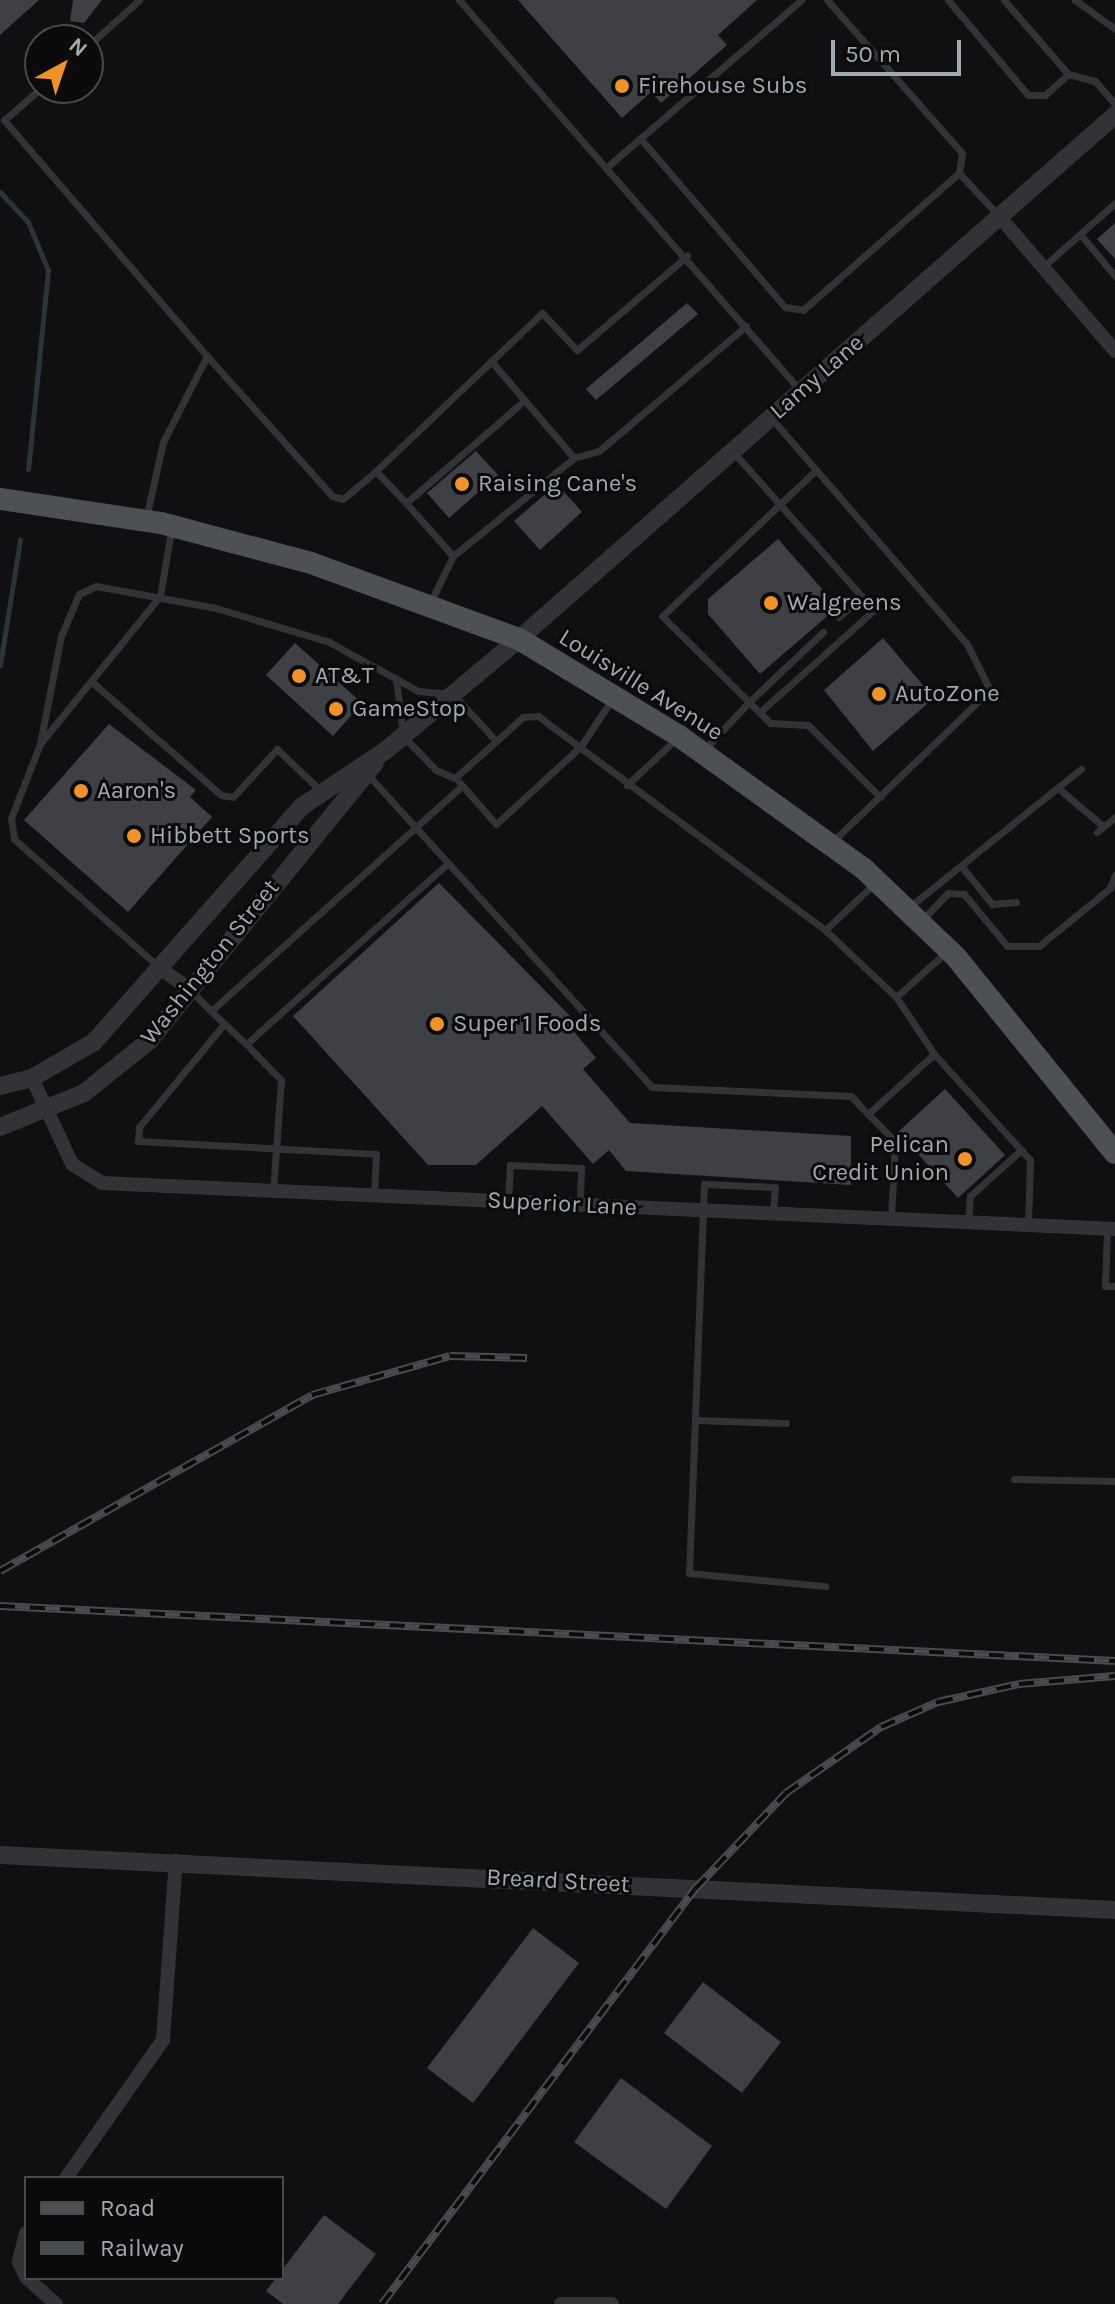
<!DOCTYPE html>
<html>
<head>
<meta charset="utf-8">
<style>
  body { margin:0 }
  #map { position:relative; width:1115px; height:2304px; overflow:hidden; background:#101012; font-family:Karla,sans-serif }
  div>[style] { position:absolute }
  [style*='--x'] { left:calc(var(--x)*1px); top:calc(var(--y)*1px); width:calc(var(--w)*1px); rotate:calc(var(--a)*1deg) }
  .stream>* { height:5px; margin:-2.5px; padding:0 2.5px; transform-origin:2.5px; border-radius:2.5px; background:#2a343a }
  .building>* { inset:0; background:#3f4045 }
  .service>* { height:7px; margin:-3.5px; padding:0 3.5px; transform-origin:3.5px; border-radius:3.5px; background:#313336 }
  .minor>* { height:14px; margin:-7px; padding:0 7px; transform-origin:7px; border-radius:7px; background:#313336 }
  .tertiary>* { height:18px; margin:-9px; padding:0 9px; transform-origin:9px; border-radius:9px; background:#313336 }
  .primary>* { height:22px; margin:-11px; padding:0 11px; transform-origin:11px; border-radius:11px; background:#4d5055 }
  .rail>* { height:8px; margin-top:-4px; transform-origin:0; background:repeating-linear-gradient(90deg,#0b0b0c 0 15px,#484b4f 0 30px); box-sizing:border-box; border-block:2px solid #484b4f }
  .dots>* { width:22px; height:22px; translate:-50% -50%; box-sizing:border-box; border:4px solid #0b0b0c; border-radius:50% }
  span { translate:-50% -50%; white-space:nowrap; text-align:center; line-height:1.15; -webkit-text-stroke:6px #0b0b0c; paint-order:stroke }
  .poi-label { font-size:24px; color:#a1a9b2 }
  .left { translate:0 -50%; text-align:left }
  .right { translate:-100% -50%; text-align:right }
  .street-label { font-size:24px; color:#a1a9b2 }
  .legend { position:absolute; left:24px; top:2176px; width:260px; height:104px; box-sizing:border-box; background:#0b0b0c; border:2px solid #474a4e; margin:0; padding:10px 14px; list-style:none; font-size:24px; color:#a1a9b2 }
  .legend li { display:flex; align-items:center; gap:16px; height:40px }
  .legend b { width:40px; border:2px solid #474a4e }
  .north { position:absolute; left:24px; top:24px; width:80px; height:80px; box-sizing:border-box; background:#0b0b0c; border:2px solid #474a4e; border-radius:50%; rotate:40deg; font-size:22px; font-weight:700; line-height:32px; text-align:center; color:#a1a9b2 }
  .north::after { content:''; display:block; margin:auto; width:28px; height:36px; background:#ef922b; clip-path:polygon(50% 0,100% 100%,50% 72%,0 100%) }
  .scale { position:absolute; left:831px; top:40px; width:130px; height:36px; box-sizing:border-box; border:4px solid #a1a9b2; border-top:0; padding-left:10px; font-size:24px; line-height:28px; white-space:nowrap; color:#a1a9b2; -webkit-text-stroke:6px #0b0b0c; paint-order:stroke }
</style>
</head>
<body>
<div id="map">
  <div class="stream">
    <div style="--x:0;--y:192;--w:41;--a:47"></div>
    <div style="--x:28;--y:222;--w:52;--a:67.4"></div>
    <div style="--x:48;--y:270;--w:200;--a:95.7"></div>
    <div style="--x:0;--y:665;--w:127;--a:-80.9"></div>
  </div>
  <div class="building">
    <div style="clip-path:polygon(0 0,39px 0,0 35px)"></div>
    <div style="clip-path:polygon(73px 0,102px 0,84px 23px,70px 21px)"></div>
    <div style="clip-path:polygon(518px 0,757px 0,718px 35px,727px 45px,661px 103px,651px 92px,622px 118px)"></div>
    <div style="clip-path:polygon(1115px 223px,1115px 259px,1097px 239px)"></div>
    <div style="clip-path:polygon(687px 303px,698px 314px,596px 400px,586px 389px)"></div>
    <div style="clip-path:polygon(476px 451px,498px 475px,449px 518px,427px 493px)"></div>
    <div style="clip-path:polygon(557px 484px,582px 512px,540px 550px,514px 521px)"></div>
    <div style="clip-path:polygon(778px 539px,838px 607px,760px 674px,708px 614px,708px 599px)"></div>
    <div style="clip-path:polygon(883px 638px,934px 698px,873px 751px,824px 690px)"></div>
    <div style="clip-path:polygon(295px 643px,362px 703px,333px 736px,266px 675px)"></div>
    <div style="clip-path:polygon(109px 724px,196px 790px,190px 797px,212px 817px,128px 912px,24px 820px)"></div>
    <div style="clip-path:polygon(439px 883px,575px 1021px,570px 1027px,596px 1058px,583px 1069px,630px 1123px,851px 1136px,851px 1185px,626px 1171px,609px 1150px,593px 1164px,542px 1106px,476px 1165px,428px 1165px,293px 1016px)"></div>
    <div style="clip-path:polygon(945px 1089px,1005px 1155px,958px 1198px,898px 1132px)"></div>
    <div style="clip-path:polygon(533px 1928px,579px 1963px,473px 2103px,427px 2068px)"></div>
    <div style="clip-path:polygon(703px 1982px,781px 2042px,742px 2093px,664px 2033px)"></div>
    <div style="clip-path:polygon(621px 2078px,712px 2146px,666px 2209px,574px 2142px)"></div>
    <div style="clip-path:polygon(324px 2215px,376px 2254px,338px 2304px,283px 2304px,266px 2291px)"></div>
  </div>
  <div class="service">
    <div style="--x:459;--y:0;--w:517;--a:48.85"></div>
    <div style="--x:948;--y:0;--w:124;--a:49.9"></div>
    <div style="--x:1028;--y:95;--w:17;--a:0"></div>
    <div style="--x:1045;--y:95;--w:31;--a:-42"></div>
    <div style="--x:1068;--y:74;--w:98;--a:-130.9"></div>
    <div style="--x:1075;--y:0;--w:49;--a:35.9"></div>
    <div style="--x:88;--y:46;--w:69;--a:-42"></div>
    <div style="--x:1068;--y:74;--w:28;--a:15"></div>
    <div style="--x:1095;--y:81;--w:30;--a:49"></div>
    <div style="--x:41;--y:88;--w:49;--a:139.1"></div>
    <div style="--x:4;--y:120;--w:311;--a:49.3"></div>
    <div style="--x:207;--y:356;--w:97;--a:117.1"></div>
    <div style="--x:163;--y:442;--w:78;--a:102.6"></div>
    <div style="--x:640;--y:138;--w:223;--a:49.4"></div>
    <div style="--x:785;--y:307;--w:18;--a:9"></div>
    <div style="--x:803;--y:310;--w:208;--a:-41.3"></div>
    <div style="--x:959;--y:173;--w:20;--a:-81"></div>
    <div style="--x:962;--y:153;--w:204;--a:-131.4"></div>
    <div style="--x:607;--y:167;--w:256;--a:-40.7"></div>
    <div style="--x:959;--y:173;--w:57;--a:47.1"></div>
    <div style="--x:1080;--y:234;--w:47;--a:-41.5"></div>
    <div style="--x:1043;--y:267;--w:50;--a:-41.7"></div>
    <div style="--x:1080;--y:234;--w:55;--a:50.2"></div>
    <div style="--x:207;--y:356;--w:188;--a:48.2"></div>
    <div style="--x:332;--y:496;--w:11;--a:15"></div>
    <div style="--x:343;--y:499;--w:43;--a:-40.3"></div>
    <div style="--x:376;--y:471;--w:44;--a:46.8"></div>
    <div style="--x:406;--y:503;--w:71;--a:48.4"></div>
    <div style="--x:453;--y:556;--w:52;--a:116.1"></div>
    <div style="--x:491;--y:361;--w:128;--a:49.4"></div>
    <div style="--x:772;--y:419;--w:298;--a:49.1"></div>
    <div style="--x:967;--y:644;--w:51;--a:63.4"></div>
    <div style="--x:990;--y:690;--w:221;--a:136.1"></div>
    <div style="--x:734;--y:453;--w:210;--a:48.3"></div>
    <div style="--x:874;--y:610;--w:154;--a:138.2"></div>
    <div style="--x:816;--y:470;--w:212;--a:136.5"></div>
    <div style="--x:662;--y:616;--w:122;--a:44.7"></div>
    <div style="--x:749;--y:702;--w:102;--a:-43.4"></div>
    <div style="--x:376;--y:471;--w:229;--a:-43.6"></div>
    <div style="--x:542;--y:313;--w:51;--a:46.6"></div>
    <div style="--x:577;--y:350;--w:145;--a:-40.5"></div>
    <div style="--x:406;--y:503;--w:157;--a:-40.9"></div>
    <div style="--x:453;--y:556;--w:156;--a:-39"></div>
    <div style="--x:574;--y:458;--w:26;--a:-16"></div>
    <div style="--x:599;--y:451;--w:193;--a:-40.4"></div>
    <div style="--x:839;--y:617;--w:31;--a:-42"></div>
    <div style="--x:396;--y:679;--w:57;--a:83"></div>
    <div style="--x:403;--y:736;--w:47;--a:45.9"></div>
    <div style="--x:436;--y:770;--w:21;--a:23"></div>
    <div style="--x:455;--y:778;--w:91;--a:-41.9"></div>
    <div style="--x:523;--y:717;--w:15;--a:-4"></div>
    <div style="--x:538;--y:716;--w:358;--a:36.7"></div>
    <div style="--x:825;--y:930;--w:98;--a:43.3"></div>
    <div style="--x:896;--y:997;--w:69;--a:56.3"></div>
    <div style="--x:934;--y:1054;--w:143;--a:47.8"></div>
    <div style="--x:1030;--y:1160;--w:65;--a:91.8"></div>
    <div style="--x:92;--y:682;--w:171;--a:41.2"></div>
    <div style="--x:221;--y:795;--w:12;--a:9"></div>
    <div style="--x:233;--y:797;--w:65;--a:-47.5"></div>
    <div style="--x:277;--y:749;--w:61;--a:43.7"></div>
    <div style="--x:40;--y:744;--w:110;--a:-79"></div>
    <div style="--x:61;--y:636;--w:46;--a:-66.8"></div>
    <div style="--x:79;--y:594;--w:19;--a:-25"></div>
    <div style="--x:96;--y:586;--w:122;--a:10.4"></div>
    <div style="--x:216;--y:608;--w:118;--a:16.7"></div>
    <div style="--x:329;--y:642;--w:102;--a:28.8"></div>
    <div style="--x:418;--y:691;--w:35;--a:5"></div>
    <div style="--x:453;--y:694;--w:64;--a:47.5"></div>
    <div style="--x:703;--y:751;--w:67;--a:-46.8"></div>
    <div style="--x:749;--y:702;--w:30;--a:45"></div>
    <div style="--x:770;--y:723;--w:38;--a:3"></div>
    <div style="--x:808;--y:725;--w:102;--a:45"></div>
    <div style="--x:368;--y:775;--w:422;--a:47.7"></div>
    <div style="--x:652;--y:1087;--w:199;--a:2.6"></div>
    <div style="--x:851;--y:1096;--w:25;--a:47"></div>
    <div style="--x:459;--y:782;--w:56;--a:48.6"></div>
    <div style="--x:496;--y:824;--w:115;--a:-42.5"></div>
    <div style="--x:581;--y:746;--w:56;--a:-56.6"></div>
    <div style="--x:627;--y:785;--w:70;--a:-43.3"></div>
    <div style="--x:1058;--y:788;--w:59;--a:40.2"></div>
    <div style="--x:1097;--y:832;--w:23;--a:-40"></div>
    <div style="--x:448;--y:863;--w:271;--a:138.1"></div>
    <div style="--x:246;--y:1044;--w:48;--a:-136.7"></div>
    <div style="--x:211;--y:1011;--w:337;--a:-41.9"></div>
    <div style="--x:962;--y:867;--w:48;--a:51"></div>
    <div style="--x:992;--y:904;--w:24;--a:-5"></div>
    <div style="--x:908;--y:908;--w:222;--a:-38.8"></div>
    <div style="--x:921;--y:921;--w:39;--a:-46"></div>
    <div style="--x:948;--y:893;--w:16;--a:4"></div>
    <div style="--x:964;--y:894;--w:67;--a:50.4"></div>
    <div style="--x:1007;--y:946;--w:32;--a:0"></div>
    <div style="--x:1039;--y:946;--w:92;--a:-39.2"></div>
    <div style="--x:1110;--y:888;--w:14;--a:-69"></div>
    <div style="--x:825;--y:930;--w:70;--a:-43.3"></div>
    <div style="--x:160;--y:968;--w:195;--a:-138.5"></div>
    <div style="--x:14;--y:839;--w:21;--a:-98"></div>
    <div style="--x:11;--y:818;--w:79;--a:-68.6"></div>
    <div style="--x:40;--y:744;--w:191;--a:-51"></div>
    <div style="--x:160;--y:596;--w:66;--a:-80.4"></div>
    <div style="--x:190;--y:990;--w:30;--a:45"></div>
    <div style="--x:896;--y:997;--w:66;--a:-41.9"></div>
    <div style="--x:224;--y:1024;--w:134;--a:129.5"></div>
    <div style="--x:139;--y:1127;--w:14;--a:94"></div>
    <div style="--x:138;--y:1141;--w:238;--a:3.1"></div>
    <div style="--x:376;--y:1154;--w:41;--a:92.8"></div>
    <div style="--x:246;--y:1044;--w:50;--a:45.8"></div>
    <div style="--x:281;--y:1080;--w:111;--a:94.1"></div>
    <div style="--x:508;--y:1202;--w:37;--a:-87"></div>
    <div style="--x:510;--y:1165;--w:71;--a:2.4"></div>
    <div style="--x:581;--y:1168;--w:37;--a:92"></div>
    <div style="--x:773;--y:1214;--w:27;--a:-86"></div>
    <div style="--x:775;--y:1187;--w:71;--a:-177.6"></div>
    <div style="--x:704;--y:1184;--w:389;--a:92.2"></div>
    <div style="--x:689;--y:1573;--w:137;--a:5.5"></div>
    <div style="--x:891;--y:1219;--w:78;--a:-87.1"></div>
    <div style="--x:895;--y:1141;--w:38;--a:-135"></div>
    <div style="--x:868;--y:1114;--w:89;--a:-42.3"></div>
    <div style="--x:968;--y:1223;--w:27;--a:-86"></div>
    <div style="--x:970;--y:1196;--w:69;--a:-42"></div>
    <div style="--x:1107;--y:1229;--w:57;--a:92"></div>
    <div style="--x:1105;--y:1286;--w:10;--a:0"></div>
    <div style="--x:695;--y:1420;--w:91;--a:1.9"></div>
    <div style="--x:1014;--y:1479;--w:101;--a:1.1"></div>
  </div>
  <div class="minor">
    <div style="--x:999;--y:216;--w:178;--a:49.3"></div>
    <div style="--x:161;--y:969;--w:33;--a:35"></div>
    <div style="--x:32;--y:1078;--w:95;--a:65.1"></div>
    <div style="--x:72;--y:1164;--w:36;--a:32"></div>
    <div style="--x:102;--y:1183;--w:1014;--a:2.6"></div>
    <div style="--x:66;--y:2178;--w:169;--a:-54.9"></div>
    <div style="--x:163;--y:2040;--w:180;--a:-85.9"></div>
    <div style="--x:26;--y:2233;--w:30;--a:104"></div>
    <div style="--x:19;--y:2262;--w:17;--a:65"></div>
    <div style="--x:27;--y:2278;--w:39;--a:42"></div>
    <div style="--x:561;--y:2304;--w:51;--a:0"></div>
  </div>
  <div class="tertiary">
    <div style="--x:0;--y:1086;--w:33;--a:-14"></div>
    <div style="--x:32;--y:1078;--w:72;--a:-30.1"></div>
    <div style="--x:94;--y:1042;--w:313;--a:-48.6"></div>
    <div style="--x:301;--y:807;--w:101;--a:-33.7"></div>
    <div style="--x:385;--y:751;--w:175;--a:-39.9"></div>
    <div style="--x:519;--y:639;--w:794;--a:-41.32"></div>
    <div style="--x:0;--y:1127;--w:91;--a:-22"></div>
    <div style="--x:84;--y:1093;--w:83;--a:-38.7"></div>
    <div style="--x:149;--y:1041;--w:358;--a:-50.9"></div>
    <div style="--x:0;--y:1855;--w:1116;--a:2.82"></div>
  </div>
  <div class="primary">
    <div style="--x:0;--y:499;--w:163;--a:8.5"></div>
    <div style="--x:161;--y:523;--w:155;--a:14.9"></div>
    <div style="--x:311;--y:563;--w:221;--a:20.1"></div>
    <div style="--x:519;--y:639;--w:187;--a:31.2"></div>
    <div style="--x:679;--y:736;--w:226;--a:35.7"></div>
    <div style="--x:863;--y:868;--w:129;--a:43.7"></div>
    <div style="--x:956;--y:957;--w:252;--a:51"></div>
  </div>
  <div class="rail">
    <div style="--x:0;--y:1571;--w:358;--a:-29.4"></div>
    <div style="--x:312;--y:1395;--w:143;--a:-15.8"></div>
    <div style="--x:450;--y:1356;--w:77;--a:1.5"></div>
    <div style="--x:0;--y:1606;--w:1116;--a:2.82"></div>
    <div style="--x:382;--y:2304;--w:520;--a:-52.98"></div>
    <div style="--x:695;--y:1889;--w:132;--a:-46.5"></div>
    <div style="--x:786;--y:1793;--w:116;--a:-34.8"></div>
    <div style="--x:881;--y:1727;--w:62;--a:-23.7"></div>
    <div style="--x:938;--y:1702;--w:83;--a:-12.5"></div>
    <div style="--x:1019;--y:1684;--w:96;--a:-4.8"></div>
  </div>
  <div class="dots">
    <div style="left:622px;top:86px;background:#ef922b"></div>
    <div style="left:462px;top:484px;background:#ef922b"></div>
    <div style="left:771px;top:603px;background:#ef922b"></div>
    <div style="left:299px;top:676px;background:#ef922b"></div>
    <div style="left:879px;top:694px;background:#ef922b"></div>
    <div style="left:336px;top:709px;background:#ef922b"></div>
    <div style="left:81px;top:791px;background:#ef922b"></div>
    <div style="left:134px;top:836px;background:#ef922b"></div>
    <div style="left:437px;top:1024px;background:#ef922b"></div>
    <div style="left:965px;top:1159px;background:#ef922b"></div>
  </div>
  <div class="poi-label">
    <span class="left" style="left:638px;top:86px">Firehouse Subs</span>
    <span class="left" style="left:478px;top:484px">Raising Cane's</span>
    <span class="left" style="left:787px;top:603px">Walgreens</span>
    <span class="left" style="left:315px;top:676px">AT&amp;T</span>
    <span class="left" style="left:895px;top:694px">AutoZone</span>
    <span class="left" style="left:352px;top:709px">GameStop</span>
    <span class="left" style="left:97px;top:791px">Aaron's</span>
    <span class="left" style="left:150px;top:836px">Hibbett Sports</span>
    <span class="left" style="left:453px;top:1024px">Super 1 Foods</span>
    <span class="right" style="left:949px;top:1159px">Pelican<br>Credit Union</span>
  </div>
  <div class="street-label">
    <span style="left:817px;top:377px;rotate:-41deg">Lamy Lane</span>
    <span style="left:641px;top:685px;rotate:32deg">Louisville Avenue</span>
    <span style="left:210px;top:962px;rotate:-51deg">Washington Street</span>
    <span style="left:562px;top:1204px;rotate:3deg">Superior Lane</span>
    <span style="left:558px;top:1881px;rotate:3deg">Breard Street</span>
  </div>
  <ul class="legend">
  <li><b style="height:10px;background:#4d5055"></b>Road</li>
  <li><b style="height:10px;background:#484b4f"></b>Railway</li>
  </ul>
  <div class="north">N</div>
  <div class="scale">50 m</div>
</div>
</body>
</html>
